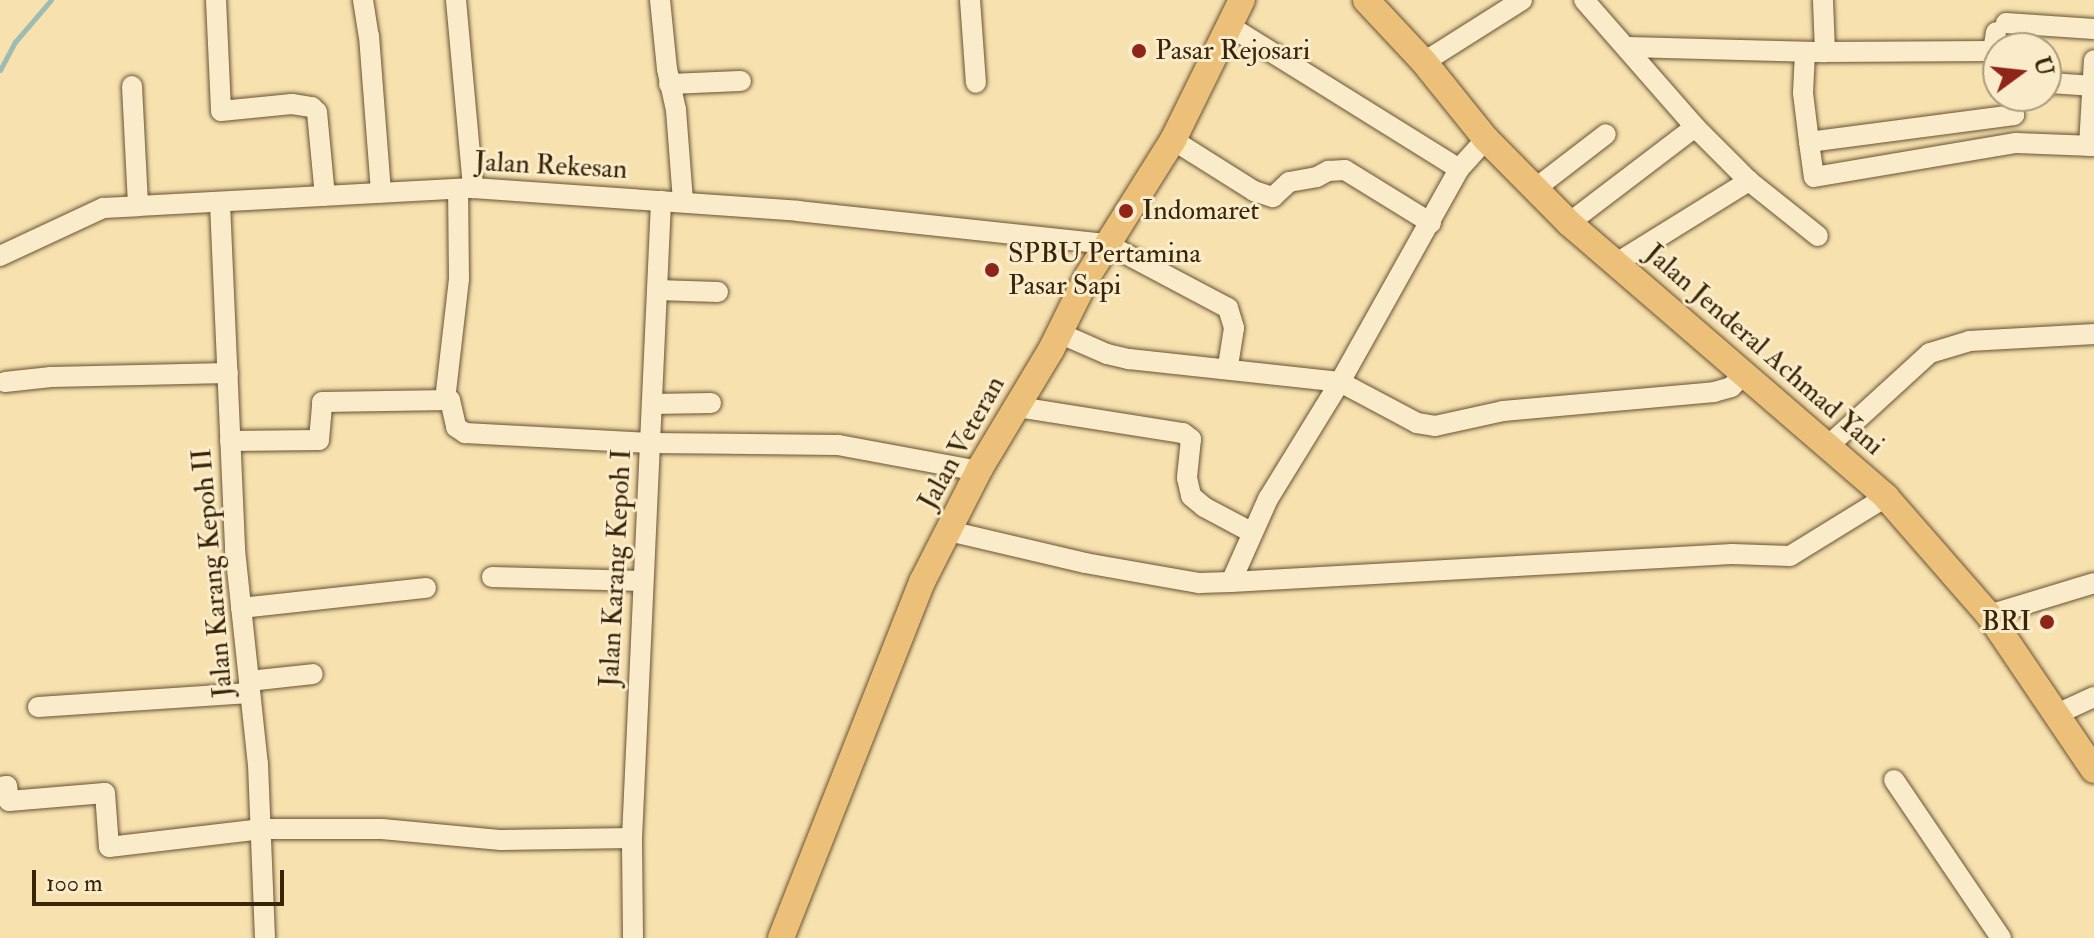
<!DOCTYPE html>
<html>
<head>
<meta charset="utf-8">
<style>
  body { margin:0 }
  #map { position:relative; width:2094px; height:938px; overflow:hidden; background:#f7e1af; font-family:"IM FELL Double Pica",serif }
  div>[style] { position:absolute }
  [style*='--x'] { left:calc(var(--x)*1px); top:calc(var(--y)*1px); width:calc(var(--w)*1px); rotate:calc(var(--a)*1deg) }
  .stream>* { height:5px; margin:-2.5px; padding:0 2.5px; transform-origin:2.5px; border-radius:2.5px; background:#9ebcb1 }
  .roads { filter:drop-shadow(0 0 2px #685332) drop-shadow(0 0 2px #685332) }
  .minor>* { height:20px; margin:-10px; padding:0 10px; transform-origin:10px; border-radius:10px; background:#faeccb }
  .major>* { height:26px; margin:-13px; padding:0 13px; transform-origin:13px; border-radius:13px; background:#ecc078 }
  .dots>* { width:22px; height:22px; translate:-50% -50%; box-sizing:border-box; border:4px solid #faeccb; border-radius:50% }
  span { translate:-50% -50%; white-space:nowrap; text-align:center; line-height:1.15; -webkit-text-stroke:6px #faeccb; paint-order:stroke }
  .poi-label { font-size:28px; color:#382408 }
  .left { translate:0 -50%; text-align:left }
  .right { translate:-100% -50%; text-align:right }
  .street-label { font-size:28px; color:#382408 }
  .north { position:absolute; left:1982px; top:32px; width:80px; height:80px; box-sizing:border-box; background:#faeccb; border:2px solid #ac9c7d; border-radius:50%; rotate:75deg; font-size:22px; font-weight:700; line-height:32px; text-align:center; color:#382408 }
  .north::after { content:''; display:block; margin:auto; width:28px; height:36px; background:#8f2418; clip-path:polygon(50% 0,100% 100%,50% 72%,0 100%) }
  .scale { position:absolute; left:32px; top:870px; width:252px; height:36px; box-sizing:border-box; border:4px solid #382408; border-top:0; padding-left:10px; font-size:24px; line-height:28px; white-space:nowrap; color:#382408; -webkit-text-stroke:6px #faeccb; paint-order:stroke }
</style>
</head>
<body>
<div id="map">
  <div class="stream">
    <div style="--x:0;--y:70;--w:32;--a:-62"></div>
    <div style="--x:15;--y:42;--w:55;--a:-49.4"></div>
  </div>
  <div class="roads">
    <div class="minor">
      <div style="--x:216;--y:0;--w:111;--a:87.4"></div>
      <div style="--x:221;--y:111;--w:71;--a:-5.6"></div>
      <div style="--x:292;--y:104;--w:20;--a:9"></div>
      <div style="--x:312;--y:107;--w:7;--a:45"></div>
      <div style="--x:317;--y:112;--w:84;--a:84.6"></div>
      <div style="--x:363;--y:0;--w:36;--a:81"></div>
      <div style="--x:369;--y:36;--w:157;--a:85.6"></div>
      <div style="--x:456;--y:0;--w:189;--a:84.8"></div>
      <div style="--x:660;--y:0;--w:69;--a:84.2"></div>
      <div style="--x:667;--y:69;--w:42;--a:77.6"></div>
      <div style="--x:676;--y:110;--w:92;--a:85.6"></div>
      <div style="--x:970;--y:0;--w:83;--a:85.9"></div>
      <div style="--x:1584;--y:0;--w:169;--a:48.8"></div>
      <div style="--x:1695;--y:127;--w:76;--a:45"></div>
      <div style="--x:1823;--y:0;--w:52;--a:87.8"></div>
      <div style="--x:2006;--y:23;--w:88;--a:3.9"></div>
      <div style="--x:1228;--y:25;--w:272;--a:31.9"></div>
      <div style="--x:1628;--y:47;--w:197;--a:1.5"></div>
      <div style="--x:1825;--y:52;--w:168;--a:-0.3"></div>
      <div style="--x:1993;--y:51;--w:19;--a:-81"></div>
      <div style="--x:1805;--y:52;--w:41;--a:92.8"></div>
      <div style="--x:1803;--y:93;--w:49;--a:83"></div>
      <div style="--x:1809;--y:142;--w:207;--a:-7.5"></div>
      <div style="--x:1424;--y:62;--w:116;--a:-32.3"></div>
      <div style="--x:669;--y:84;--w:72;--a:-2.4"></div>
      <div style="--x:132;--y:86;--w:120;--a:87.1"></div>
      <div style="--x:2046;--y:86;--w:5;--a:-37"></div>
      <div style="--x:2050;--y:83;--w:44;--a:3.9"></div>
      <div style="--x:1173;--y:140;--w:96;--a:32.2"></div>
      <div style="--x:1254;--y:191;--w:20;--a:18"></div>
      <div style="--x:1273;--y:197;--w:22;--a:-43"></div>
      <div style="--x:1289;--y:182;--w:28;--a:-10"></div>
      <div style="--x:1317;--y:177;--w:13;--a:-29"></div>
      <div style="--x:1328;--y:171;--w:17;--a:-3"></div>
      <div style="--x:1345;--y:170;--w:101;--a:31.6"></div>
      <div style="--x:1809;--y:142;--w:35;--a:82"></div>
      <div style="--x:1814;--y:177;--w:205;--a:-9.6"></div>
      <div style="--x:2016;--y:143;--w:78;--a:2.2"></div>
      <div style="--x:2089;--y:146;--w:86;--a:-86.7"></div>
      <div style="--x:1536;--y:188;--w:88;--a:-37.6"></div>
      <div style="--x:220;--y:203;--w:347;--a:87.5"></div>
      <div style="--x:235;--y:550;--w:215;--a:83.9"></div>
      <div style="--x:258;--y:764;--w:174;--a:87.7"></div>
      <div style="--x:1569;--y:223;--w:158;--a:-37.3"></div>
      <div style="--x:0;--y:256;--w:114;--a:-25"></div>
      <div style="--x:103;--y:208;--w:35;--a:-3"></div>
      <div style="--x:138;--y:206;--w:335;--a:-3.1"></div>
      <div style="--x:473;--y:188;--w:326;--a:4"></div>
      <div style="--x:798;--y:211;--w:311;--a:6.1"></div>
      <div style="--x:1107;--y:244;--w:137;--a:27.9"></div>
      <div style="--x:1228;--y:308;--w:21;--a:73"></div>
      <div style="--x:1234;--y:328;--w:39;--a:99"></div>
      <div style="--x:1615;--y:264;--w:158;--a:-31.8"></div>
      <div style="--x:1749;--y:181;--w:88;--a:38.6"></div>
      <div style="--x:657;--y:290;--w:61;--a:1.9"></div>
      <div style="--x:1059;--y:333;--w:52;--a:23.6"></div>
      <div style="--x:1107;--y:354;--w:23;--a:13"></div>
      <div style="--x:1129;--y:359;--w:212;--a:6.2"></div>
      <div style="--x:1340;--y:382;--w:87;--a:28"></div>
      <div style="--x:1417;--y:423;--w:18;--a:9"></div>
      <div style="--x:1435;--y:426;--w:70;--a:-12.4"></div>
      <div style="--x:1503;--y:411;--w:212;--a:-5.1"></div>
      <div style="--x:1714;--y:392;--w:18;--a:-16"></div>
      <div style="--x:1731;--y:387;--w:18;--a:-43"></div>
      <div style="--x:5;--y:382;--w:46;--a:-6.2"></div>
      <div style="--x:51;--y:377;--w:177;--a:-1.3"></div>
      <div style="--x:445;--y:400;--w:122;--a:-83.4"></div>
      <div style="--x:459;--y:279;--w:90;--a:-90.6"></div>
      <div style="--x:652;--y:404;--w:59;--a:-1"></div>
      <div style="--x:1018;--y:407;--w:167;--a:9"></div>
      <div style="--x:1183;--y:433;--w:10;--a:37"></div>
      <div style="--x:1191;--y:439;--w:39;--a:96"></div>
      <div style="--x:1187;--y:478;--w:18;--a:77"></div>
      <div style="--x:1191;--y:496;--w:17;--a:40"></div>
      <div style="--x:1204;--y:507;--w:53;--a:28"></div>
      <div style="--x:230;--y:441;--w:89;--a:-0.6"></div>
      <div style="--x:319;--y:440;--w:38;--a:-85"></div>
      <div style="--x:322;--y:402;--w:128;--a:-0.9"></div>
      <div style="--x:450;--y:400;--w:28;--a:77"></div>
      <div style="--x:456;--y:427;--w:11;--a:34"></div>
      <div style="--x:465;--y:433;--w:185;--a:3.1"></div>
      <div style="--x:650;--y:443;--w:188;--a:0.6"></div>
      <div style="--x:838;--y:445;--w:142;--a:10.5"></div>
      <div style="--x:1828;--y:446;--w:138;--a:-42.4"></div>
      <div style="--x:1930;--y:353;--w:42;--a:-16.7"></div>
      <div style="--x:1970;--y:341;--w:124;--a:-3.2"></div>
      <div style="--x:949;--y:531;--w:140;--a:13.2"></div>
      <div style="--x:1085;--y:563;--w:116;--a:10"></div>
      <div style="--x:1199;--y:583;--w:32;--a:-2"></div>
      <div style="--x:1231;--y:582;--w:502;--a:-3.2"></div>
      <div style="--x:1732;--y:554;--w:58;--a:2"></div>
      <div style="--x:1790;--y:556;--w:113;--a:-31.6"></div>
      <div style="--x:492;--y:577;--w:151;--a:1.5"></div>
      <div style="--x:1231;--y:582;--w:91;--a:-66"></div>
      <div style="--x:1268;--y:499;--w:137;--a:-58.4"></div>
      <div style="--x:1340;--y:382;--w:244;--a:-60.8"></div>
      <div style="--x:1459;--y:169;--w:40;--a:-48"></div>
      <div style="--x:241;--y:608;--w:186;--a:-6.2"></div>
      <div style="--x:1989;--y:615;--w:110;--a:-16.9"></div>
      <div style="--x:249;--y:681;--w:64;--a:-6.2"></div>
      <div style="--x:38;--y:707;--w:212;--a:-3.8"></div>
      <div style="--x:2057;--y:714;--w:41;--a:-24.7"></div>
      <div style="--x:1894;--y:780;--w:191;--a:55.9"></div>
      <div style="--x:0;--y:787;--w:7;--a:-8"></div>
      <div style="--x:7;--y:786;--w:15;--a:82"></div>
      <div style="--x:9;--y:801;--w:96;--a:-4.8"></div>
      <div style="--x:105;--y:793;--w:54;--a:85.8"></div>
      <div style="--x:109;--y:847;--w:154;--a:-6.7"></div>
      <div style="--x:262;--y:829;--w:120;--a:0"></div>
      <div style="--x:382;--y:829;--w:120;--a:5.3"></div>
      <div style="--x:501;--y:840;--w:131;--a:-0.9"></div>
      <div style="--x:633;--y:938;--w:100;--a:-90.6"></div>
      <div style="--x:632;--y:838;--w:638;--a:-87.39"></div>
    </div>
    <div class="major">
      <div style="--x:1366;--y:0;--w:85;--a:46.9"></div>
      <div style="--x:1424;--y:62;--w:99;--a:51.2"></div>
      <div style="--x:1486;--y:139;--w:118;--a:45.3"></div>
      <div style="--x:1569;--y:223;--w:419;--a:40.8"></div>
      <div style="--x:1886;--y:497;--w:157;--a:48.9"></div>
      <div style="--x:1989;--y:615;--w:187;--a:55.9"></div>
      <div style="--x:781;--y:938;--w:383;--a:-68.4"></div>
      <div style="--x:922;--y:582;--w:128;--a:-63"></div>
      <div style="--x:980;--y:468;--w:138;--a:-59"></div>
      <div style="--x:1051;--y:350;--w:81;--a:-63.7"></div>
      <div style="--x:1087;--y:277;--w:162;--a:-57.9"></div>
      <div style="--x:1173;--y:140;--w:156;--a:-63.8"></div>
    </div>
  </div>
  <div class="dots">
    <div style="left:1139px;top:51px;background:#8f2418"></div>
    <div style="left:1126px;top:211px;background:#8f2418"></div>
    <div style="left:992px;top:270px;background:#8f2418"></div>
    <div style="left:2047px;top:622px;background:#8f2418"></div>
  </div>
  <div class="poi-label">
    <span class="left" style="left:1155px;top:51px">Pasar Rejosari</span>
    <span class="left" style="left:1142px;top:211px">Indomaret</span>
    <span class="left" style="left:1008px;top:270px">SPBU Pertamina<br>Pasar Sapi</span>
    <span class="right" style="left:2031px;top:622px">BRI</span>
  </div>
  <div class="street-label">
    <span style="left:551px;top:166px;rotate:3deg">Jalan Rekesan</span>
    <span style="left:1764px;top:350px;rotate:41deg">Jalan Jenderal Achmad Yani</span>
    <span style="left:962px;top:443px;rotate:-61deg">Jalan Veteran</span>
    <span style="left:616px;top:568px;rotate:-87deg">Jalan Karang Kepoh I</span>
    <span style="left:213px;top:573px;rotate:-95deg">Jalan Karang Kepoh II</span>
  </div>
  <div class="north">U</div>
  <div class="scale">100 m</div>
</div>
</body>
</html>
